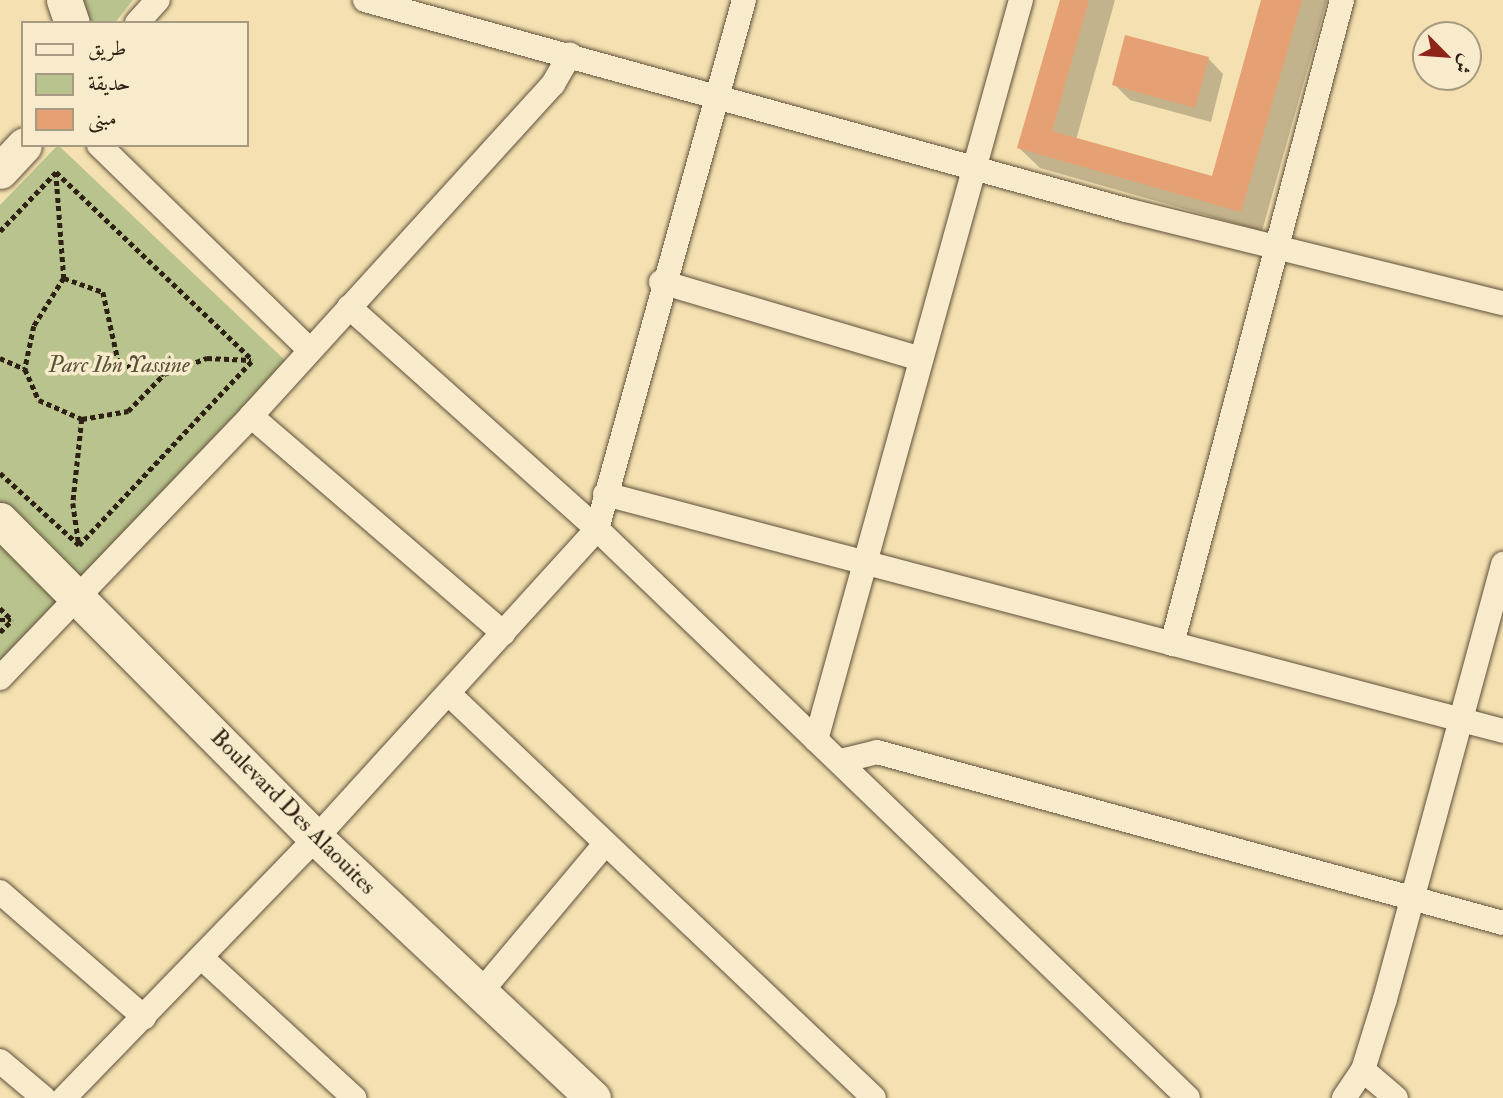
<!DOCTYPE html>
<html>
<head>
<meta charset="utf-8">
<style>
  body { margin:0 }
  #map { position:relative; width:1503px; height:1098px; overflow:hidden; background:#f4e0b0; font-family:"IM FELL Double Pica",Amiri,serif }
  div>[style] { position:absolute }
  [style*='--x'] { left:calc(var(--x)*1px); top:calc(var(--y)*1px); width:calc(var(--w)*1px); rotate:calc(var(--a)*1deg) }
  .green>* { inset:0; background:#b9c38d }
  .shadow>* { inset:0; background:#0003 }
  .building>* { inset:0; background:#e5a173 }
  .path>* { height:4.5px; margin-top:-2.25px; transform-origin:0; background:repeating-linear-gradient(90deg,#2e2114 0 5px,transparent 0 8.5px) }
  .roads { filter:drop-shadow(0 0 2px #60513b) drop-shadow(0 0 2px #60513b) }
  .street>* { height:24px; margin:-12px; padding:0 12px; transform-origin:12px; border-radius:12px; background:#f8ebcc }
  .secondary>* { height:35px; margin:-17.5px; padding:0 17.5px; transform-origin:17.5px; border-radius:17.5px; background:#f8ebcc }
  span { translate:-50% -50%; white-space:nowrap; text-align:center; line-height:1.15; -webkit-text-stroke:7px #f8ebcc; paint-order:stroke }
  .park-label { font-size:23px; color:#585238; font-style:italic }
  .street-label { font-size:23px; color:#2e2114 }
  .legend { position:absolute; left:21px; top:21px; width:228px; height:126px; box-sizing:border-box; background:#f8ebcc; border:2px solid #a79a82; margin:0; padding:9px 12px; list-style:none; font-size:21px; color:#2e2114 }
  .legend li { display:flex; align-items:center; gap:14px; height:35px }
  .legend b { width:35px; border:2px solid #a79a82 }
  .north { position:absolute; left:1412px; top:21px; width:70px; height:70px; box-sizing:border-box; background:#f8ebcc; border:2px solid #a79a82; border-radius:50%; rotate:115deg; font-size:19px; font-weight:700; line-height:28px; text-align:center; color:#2e2114 }
  .north::after { content:''; display:block; margin:auto; width:24px; height:32px; background:#8f2418; clip-path:polygon(50% 0,100% 100%,50% 72%,0 100%) }
</style>
</head>
<body>
<div id="map">
  <div class="green">
    <div style="clip-path:polygon(82px 0,133px 0,115px 23px,87px 23px)"></div>
    <div style="clip-path:polygon(58px 145px,289px 364px,0 664px,0 205px)"></div>
  </div>
  <div class="shadow">
    <div style="clip-path:polygon(1061px 0,1115px 0,1076px 140px,1214px 178px,1263px 0,1327px 0,1262px 231px,1040px 168px,1019px 148px)"></div>
    <div style="clip-path:polygon(1208px 58px,1223px 74px,1211px 122px,1130px 100px,1114px 84px)"></div>
  </div>
  <div class="building">
    <div style="clip-path:polygon(1060px 0,1089px 0,1052px 131px,1212px 176px,1261px 0,1302px 0,1241px 212px,1017px 148px)"></div>
    <div style="clip-path:polygon(1125px 35px,1209px 57px,1195px 108px,1112px 85px)"></div>
  </div>
  <div class="path">
    <div style="--x:56;--y:172;--w:106;--a:85.7"></div>
    <div style="--x:64;--y:278;--w:57;--a:122"></div>
    <div style="--x:34;--y:326;--w:44;--a:101.8"></div>
    <div style="--x:25;--y:369;--w:34;--a:66"></div>
    <div style="--x:39;--y:400;--w:47;--a:23.8"></div>
    <div style="--x:82;--y:419;--w:84;--a:96.1"></div>
    <div style="--x:73;--y:503;--w:42;--a:81.9"></div>
    <div style="--x:0;--y:231;--w:81;--a:-46.5"></div>
    <div style="--x:56;--y:172;--w:272;--a:43.7"></div>
    <div style="--x:64;--y:278;--w:41;--a:19.7"></div>
    <div style="--x:103;--y:292;--w:74;--a:77.5"></div>
    <div style="--x:119;--y:364;--w:46;--a:12.5"></div>
    <div style="--x:0;--y:358;--w:27;--a:24"></div>
    <div style="--x:82;--y:419;--w:47;--a:-9.9"></div>
    <div style="--x:128;--y:411;--w:52;--a:-45.8"></div>
    <div style="--x:164;--y:374;--w:46;--a:-20.4"></div>
    <div style="--x:207;--y:358;--w:44;--a:2.6"></div>
    <div style="--x:0;--y:473;--w:107;--a:42.3"></div>
    <div style="--x:79;--y:545;--w:254;--a:-46.8"></div>
    <div style="--x:0;--y:608;--w:17;--a:45"></div>
    <div style="--x:0;--y:620;--w:11;--a:0"></div>
    <div style="--x:0;--y:632;--w:17;--a:-45"></div>
  </div>
  <div class="roads">
    <div class="street">
      <div style="--x:365;--y:0;--w:789;--a:15.43"></div>
      <div style="--x:1126;--y:210;--w:388;--a:13.9"></div>
      <div style="--x:137;--y:23;--w:31;--a:-48"></div>
      <div style="--x:99;--y:145;--w:293;--a:44.2"></div>
      <div style="--x:661;--y:282;--w:271;--a:16.5"></div>
      <div style="--x:349;--y:307;--w:333;--a:41.8"></div>
      <div style="--x:597;--y:529;--w:820;--a:43.91"></div>
      <div style="--x:251;--y:416;--w:333;--a:40.7"></div>
      <div style="--x:605;--y:494;--w:929;--a:14.78"></div>
      <div style="--x:1172;--y:644;--w:666;--a:-75.21"></div>
      <div style="--x:0;--y:678;--w:363;--a:-46.2"></div>
      <div style="--x:251;--y:416;--w:449;--a:-47.7"></div>
      <div style="--x:553;--y:84;--w:34;--a:-60"></div>
      <div style="--x:449;--y:694;--w:586;--a:43.55"></div>
      <div style="--x:816;--y:740;--w:768;--a:-74.52"></div>
      <div style="--x:841;--y:761;--w:37;--a:-14"></div>
      <div style="--x:877;--y:752;--w:649;--a:15.28"></div>
      <div style="--x:0;--y:892;--w:191;--a:41"></div>
      <div style="--x:202;--y:958;--w:207;--a:42.6"></div>
      <div style="--x:480;--y:993;--w:193;--a:-50"></div>
      <div style="--x:0;--y:1061;--w:57;--a:40.1"></div>
      <div style="--x:1363;--y:1070;--w:43;--a:40.3"></div>
      <div style="--x:64;--y:1098;--w:362;--a:-45.9"></div>
      <div style="--x:316;--y:838;--w:418;--a:-47.7"></div>
      <div style="--x:597;--y:529;--w:549;--a:-74.47"></div>
      <div style="--x:1344;--y:1098;--w:34;--a:-56"></div>
      <div style="--x:1363;--y:1070;--w:74;--a:-72.8"></div>
      <div style="--x:1385;--y:999;--w:451;--a:-74.8"></div>
    </div>
    <div class="secondary">
      <div style="--x:64;--y:0;--w:24;--a:71"></div>
      <div style="--x:0;--y:171;--w:35;--a:-47"></div>
      <div style="--x:0;--y:520;--w:448;--a:45.2"></div>
      <div style="--x:316;--y:838;--w:380;--a:43.2"></div>
    </div>
  </div>
  <div class="park-label">
    <span style="left:119px;top:365px">Parc Ibn Yassine</span>
  </div>
  <div class="street-label">
    <span style="left:293px;top:812px;rotate:45deg">Boulevard Des Alaouites</span>
  </div>
  <ul class="legend">
  <li><b style="height:9px;background:#f8ebcc"></b>طريق</li>
  <li><b style="height:19px;background:#b9c38d"></b>حديقة</li>
  <li><b style="height:19px;background:#e5a173"></b>مبنى</li>
  </ul>
  <div class="north">ش</div>
</div>
</body>
</html>
